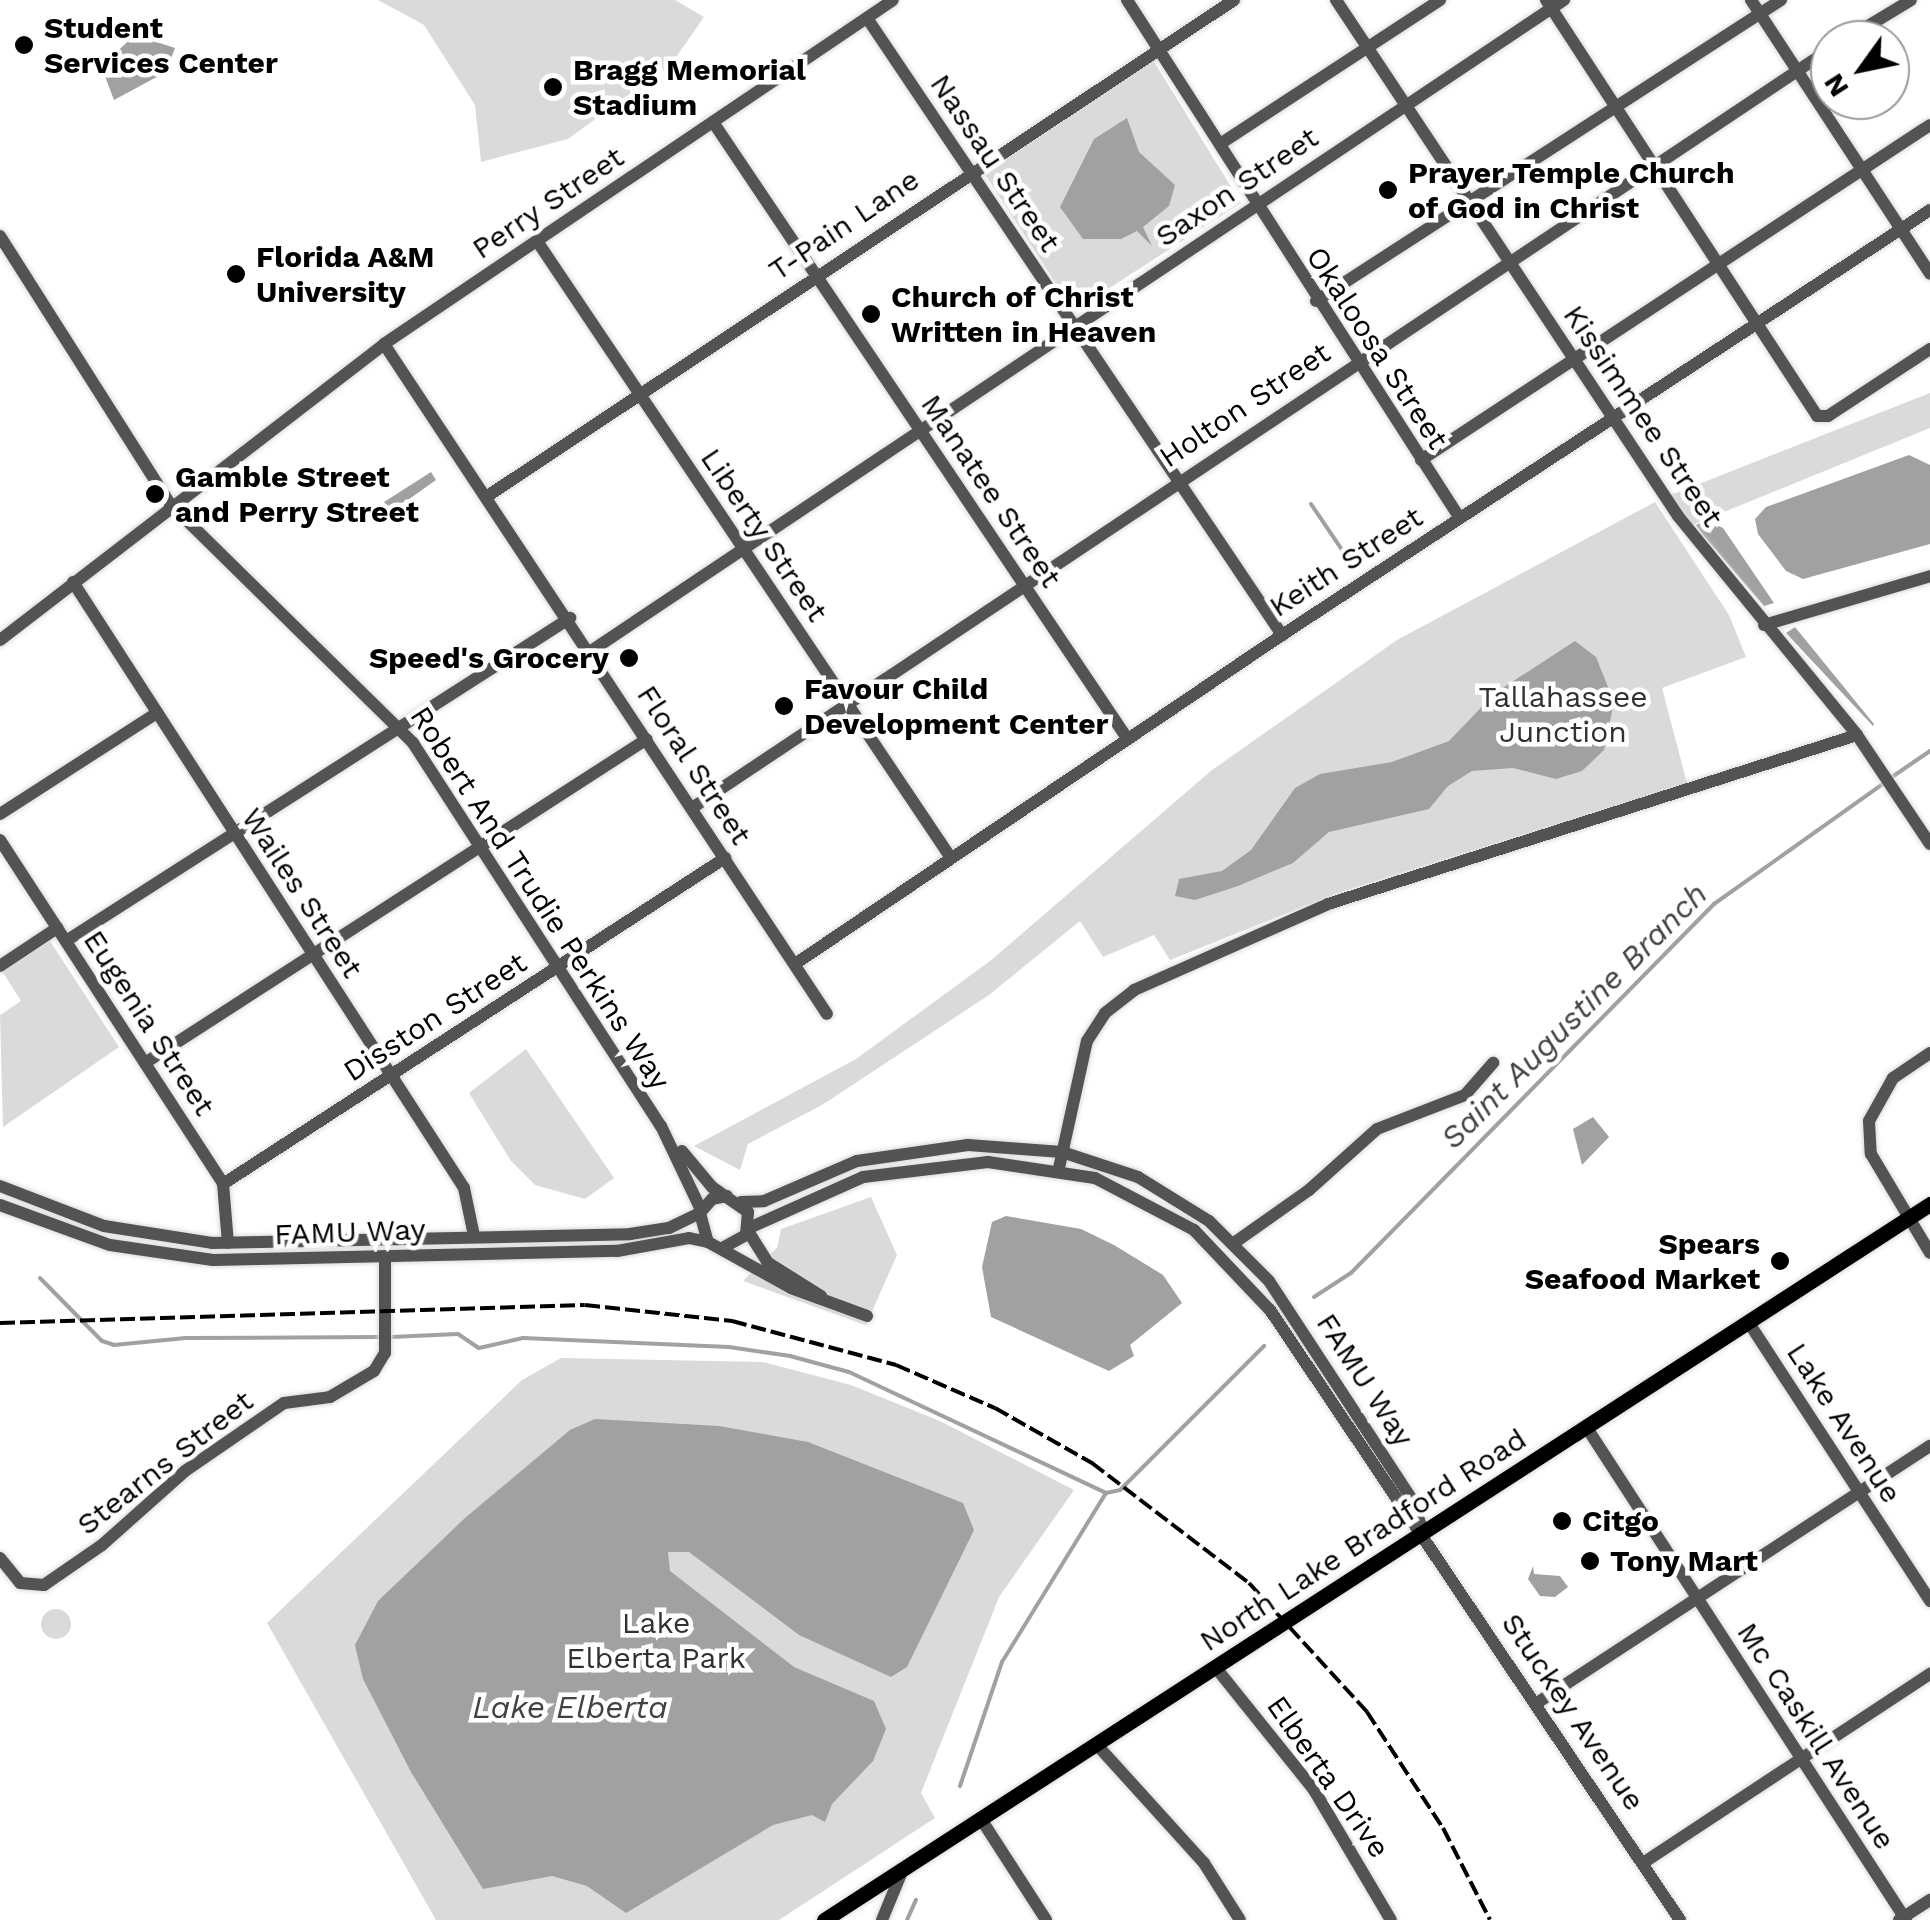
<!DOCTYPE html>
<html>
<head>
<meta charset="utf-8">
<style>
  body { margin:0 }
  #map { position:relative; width:1930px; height:1920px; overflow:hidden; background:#fff; font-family:"Work Sans",sans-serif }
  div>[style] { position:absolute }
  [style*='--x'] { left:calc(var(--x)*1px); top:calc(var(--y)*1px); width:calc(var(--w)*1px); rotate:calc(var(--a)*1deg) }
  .green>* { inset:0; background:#dadada }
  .round { border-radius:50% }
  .water>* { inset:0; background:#a1a1a1 }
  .stream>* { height:4px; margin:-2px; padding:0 2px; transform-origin:2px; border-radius:2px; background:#a1a1a1 }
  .roads { filter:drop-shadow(0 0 2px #dbdbdb) drop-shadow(0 0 2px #dbdbdb) }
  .minor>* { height:12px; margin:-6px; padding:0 6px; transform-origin:6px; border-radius:6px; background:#535353 }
  .major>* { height:15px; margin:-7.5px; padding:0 7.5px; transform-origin:7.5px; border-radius:7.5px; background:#000 }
  .rail>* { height:4px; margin-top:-2px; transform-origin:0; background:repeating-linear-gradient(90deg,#000 0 15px,transparent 0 20px) }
  .dots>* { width:28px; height:28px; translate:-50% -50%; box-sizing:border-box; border:5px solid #fff; border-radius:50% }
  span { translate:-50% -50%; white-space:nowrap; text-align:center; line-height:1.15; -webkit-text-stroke:9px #fff; paint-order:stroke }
  .poi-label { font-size:30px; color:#000; font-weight:700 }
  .left { translate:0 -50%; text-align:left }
  .right { translate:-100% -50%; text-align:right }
  .street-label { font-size:30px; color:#000 }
  .park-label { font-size:30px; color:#313131 }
  .water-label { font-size:32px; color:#424242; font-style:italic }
  .north { position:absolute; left:1810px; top:20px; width:100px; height:100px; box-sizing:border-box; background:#fff; border:2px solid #999; border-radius:50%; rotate:237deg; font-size:28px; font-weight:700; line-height:40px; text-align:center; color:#000 }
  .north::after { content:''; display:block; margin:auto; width:35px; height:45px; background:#000; clip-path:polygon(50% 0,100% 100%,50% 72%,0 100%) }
</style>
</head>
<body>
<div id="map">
  <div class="green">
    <div style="clip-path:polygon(378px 0,675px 0,704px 17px,674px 60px,636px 98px,631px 93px,568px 139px,481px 162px,475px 105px,424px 25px)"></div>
    <div style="clip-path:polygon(1153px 60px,1241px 203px,1074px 311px,984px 173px)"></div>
    <div style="clip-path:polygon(1930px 393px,1930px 428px,1692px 525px,1671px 495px)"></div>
    <div style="clip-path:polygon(1655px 502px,1729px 615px,1746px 657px,1662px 688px,1687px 783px,1337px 893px,1170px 960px,1154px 935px,1103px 957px,1080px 921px,989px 995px,822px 1105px,748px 1144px,740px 1170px,694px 1146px,856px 1059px,990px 961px,1212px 770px,1397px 640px)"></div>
    <div style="clip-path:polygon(50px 941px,119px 1047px,3px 1127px,0 1015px,21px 1001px,2px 971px)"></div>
    <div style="clip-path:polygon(526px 1049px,614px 1178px,585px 1199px,535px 1185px,511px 1161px,469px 1093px)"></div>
    <div style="clip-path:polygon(871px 1197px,897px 1255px,866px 1325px,743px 1281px,777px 1248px,781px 1229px)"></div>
    <div style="clip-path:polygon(561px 1358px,763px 1362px,851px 1385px,940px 1421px,1074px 1490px,999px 1597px,921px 1793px,935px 1818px,779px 1920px,436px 1920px,267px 1623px,522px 1380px)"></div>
    <div class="round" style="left:41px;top:1609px;width:30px;height:30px"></div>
  </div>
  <div class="water">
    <div style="clip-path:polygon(135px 35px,175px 48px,166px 72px,114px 100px,101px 66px)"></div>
    <div style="clip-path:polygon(1127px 118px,1139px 152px,1175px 185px,1169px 206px,1143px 227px,1152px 246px,1137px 231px,1121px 239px,1083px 239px,1060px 207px,1094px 139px)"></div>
    <div style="clip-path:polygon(1909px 455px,1930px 465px,1930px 544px,1803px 579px,1786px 571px,1758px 534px,1755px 519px,1766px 507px)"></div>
    <div style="clip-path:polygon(431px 472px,436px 480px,391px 512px,384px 502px)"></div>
    <div style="clip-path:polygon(1706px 520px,1723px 528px,1774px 603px,1764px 606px,1703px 535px,1696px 525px)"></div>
    <div style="clip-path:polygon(1795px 627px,1874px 724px,1873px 726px,1786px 633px)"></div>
    <div style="clip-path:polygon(1575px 641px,1596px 657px,1614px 702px,1604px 750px,1582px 771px,1556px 779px,1513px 768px,1472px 771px,1448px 786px,1429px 809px,1329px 832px,1293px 863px,1238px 886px,1195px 900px,1175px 896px,1179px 879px,1222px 871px,1251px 850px,1295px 788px,1320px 774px,1392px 762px,1449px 741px,1495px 693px)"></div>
    <div style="clip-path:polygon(1593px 1117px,1609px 1137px,1582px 1165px,1573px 1129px)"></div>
    <div style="clip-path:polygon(1006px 1216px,1081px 1229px,1114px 1245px,1163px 1275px,1182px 1303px,1130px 1345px,1134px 1356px,1109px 1371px,991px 1317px,982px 1267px,992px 1222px)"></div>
    <div style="clip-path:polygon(595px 1419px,719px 1426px,808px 1442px,963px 1503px,974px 1530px,907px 1667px,891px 1677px,799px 1635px,689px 1552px,668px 1552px,670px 1571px,794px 1667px,874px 1701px,886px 1729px,873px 1761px,832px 1804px,825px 1822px,812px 1815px,773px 1825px,626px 1913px,587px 1886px,552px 1876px,483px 1889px,411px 1772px,363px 1679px,355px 1645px,378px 1601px,465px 1518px,570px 1430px)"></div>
    <div style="clip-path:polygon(1533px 1566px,1534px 1574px,1560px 1576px,1568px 1587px,1555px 1597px,1540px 1596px,1528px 1579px)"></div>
  </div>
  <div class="stream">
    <div style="--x:1311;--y:504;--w:78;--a:55.9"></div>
    <div style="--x:1892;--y:777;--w:46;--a:-34.4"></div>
    <div style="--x:40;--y:1278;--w:88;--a:45.5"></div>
    <div style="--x:102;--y:1341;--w:13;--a:18"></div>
    <div style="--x:114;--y:1345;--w:72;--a:-5.6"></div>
    <div style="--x:186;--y:1338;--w:195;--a:-0.3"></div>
    <div style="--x:1314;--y:1297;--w:44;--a:-33"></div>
    <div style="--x:1351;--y:1273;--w:518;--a:-45.47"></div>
    <div style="--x:1714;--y:904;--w:209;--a:-35.4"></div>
    <div style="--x:391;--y:1337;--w:67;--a:-2.6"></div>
    <div style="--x:458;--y:1334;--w:25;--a:34"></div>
    <div style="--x:479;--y:1348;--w:45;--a:-12.8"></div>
    <div style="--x:523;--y:1338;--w:206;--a:2.5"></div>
    <div style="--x:729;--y:1347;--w:62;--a:8.4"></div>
    <div style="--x:790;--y:1356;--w:61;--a:15.2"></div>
    <div style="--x:849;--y:1372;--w:284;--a:25.2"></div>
    <div style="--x:1106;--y:1493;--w:14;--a:-12"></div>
    <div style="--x:1120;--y:1490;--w:204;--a:-45"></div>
    <div style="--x:960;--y:1786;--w:131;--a:-71.3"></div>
    <div style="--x:1002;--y:1662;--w:198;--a:-58.4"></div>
    <div style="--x:907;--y:1920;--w:22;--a:-66"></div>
  </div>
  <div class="roads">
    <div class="minor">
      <div style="--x:1127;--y:0;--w:614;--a:57.29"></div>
      <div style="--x:1336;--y:0;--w:619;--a:56.46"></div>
      <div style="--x:1678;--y:516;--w:283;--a:50.7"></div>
      <div style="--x:1857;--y:735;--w:131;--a:56.2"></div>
      <div style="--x:1546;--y:0;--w:496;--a:56.9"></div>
      <div style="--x:1817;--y:416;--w:11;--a:0"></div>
      <div style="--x:1828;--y:416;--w:122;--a:-33.3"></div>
      <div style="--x:1751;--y:0;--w:327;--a:56.8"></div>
      <div style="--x:867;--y:18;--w:744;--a:56.07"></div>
      <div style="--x:1845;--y:40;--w:77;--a:-31.2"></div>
      <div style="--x:713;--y:122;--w:742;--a:56.1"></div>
      <div style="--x:1220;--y:144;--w:263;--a:-33.2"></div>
      <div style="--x:0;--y:236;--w:317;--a:57.6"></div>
      <div style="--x:170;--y:504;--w:341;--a:44.5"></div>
      <div style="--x:413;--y:743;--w:456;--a:57.1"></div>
      <div style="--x:661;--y:1126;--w:93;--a:64.5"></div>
      <div style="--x:537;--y:241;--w:743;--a:56.14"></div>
      <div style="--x:1316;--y:301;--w:554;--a:-32.92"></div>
      <div style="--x:384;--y:344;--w:803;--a:56.53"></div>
      <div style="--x:1421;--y:460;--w:609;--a:-33.35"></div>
      <div style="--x:486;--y:497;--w:898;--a:-33.6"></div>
      <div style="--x:73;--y:582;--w:721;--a:57.17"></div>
      <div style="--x:464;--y:1188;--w:49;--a:78.2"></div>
      <div style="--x:1764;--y:625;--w:173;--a:-16.4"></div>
      <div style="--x:0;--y:640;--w:485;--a:-37.6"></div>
      <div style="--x:384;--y:344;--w:614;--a:-34.05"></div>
      <div style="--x:591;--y:651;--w:1171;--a:-33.79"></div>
      <div style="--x:692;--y:808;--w:1368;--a:-33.7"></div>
      <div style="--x:0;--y:814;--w:187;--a:-32.8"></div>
      <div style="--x:0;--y:840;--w:410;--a:57"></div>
      <div style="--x:223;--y:1184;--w:59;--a:85.2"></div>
      <div style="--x:66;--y:941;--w:599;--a:-32.65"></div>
      <div style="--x:795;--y:964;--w:588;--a:-34.04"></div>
      <div style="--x:1282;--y:635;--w:775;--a:-33.26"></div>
      <div style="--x:0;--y:966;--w:69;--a:-33.7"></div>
      <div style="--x:1930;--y:1053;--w:45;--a:146"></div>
      <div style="--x:1893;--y:1078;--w:49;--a:119.2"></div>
      <div style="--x:1869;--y:1121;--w:33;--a:87"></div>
      <div style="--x:1871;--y:1154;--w:115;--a:59.2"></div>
      <div style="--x:145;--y:1063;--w:597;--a:-32.84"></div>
      <div style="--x:682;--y:1151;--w:47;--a:50.2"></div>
      <div style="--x:712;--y:1187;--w:44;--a:34.8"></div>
      <div style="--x:748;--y:1212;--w:23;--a:95"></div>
      <div style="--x:746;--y:1235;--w:25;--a:151"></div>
      <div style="--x:1059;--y:1168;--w:130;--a:-77.6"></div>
      <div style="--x:1087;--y:1041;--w:33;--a:-57"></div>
      <div style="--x:1105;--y:1013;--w:37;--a:-38"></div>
      <div style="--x:1134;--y:990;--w:212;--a:-23.9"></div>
      <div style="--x:1328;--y:904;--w:555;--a:-17.72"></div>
      <div style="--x:223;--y:1184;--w:599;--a:-33"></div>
      <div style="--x:0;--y:1186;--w:111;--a:21"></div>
      <div style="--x:104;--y:1226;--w:109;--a:8.9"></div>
      <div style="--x:212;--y:1243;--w:418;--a:-1.2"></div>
      <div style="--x:630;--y:1234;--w:39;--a:-9"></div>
      <div style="--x:669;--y:1228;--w:34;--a:-26"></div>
      <div style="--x:727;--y:1196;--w:15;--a:169"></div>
      <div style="--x:712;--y:1199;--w:18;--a:131"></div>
      <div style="--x:700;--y:1213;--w:30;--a:75"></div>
      <div style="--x:708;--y:1242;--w:95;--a:29"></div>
      <div style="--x:791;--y:1288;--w:81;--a:20.2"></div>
      <div style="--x:741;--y:1202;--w:23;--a:-2"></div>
      <div style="--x:764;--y:1201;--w:101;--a:-23.3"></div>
      <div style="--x:857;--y:1161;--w:112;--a:-8.2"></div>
      <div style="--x:968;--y:1145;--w:94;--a:4.3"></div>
      <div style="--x:1062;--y:1152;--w:80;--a:18.2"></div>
      <div style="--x:1138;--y:1177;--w:84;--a:31.8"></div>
      <div style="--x:1209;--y:1221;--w:85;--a:45"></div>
      <div style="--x:1269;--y:1281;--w:259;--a:56.8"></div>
      <div style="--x:1411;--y:1498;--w:37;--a:70"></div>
      <div style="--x:0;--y:1205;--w:117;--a:20"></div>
      <div style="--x:110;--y:1245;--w:104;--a:8.3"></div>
      <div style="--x:213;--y:1260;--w:404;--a:-1.3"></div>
      <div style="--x:617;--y:1251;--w:73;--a:-10.2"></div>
      <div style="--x:689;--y:1238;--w:19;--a:12"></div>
      <div style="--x:749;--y:1228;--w:125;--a:-24.1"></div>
      <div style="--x:863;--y:1177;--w:126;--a:-6.8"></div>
      <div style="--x:988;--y:1162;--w:108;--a:8.5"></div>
      <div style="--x:1095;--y:1178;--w:112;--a:27.7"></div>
      <div style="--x:1194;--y:1230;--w:110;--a:46.5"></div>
      <div style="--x:1270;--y:1310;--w:735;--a:56.09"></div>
      <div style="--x:748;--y:1231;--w:36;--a:58"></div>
      <div style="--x:767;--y:1262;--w:64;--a:32.2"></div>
      <div style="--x:1234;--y:1243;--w:92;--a:-35.2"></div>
      <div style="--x:1309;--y:1190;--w:91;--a:-41.9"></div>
      <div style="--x:1377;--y:1129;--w:94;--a:-21.1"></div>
      <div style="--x:1465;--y:1095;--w:43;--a:-48.8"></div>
      <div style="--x:1749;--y:1323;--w:332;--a:56.9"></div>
      <div style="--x:1587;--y:1428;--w:586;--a:57.04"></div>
      <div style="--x:0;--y:1558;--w:32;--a:51"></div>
      <div style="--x:20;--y:1583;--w:24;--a:5"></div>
      <div style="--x:44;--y:1585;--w:70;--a:-34.6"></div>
      <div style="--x:102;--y:1545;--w:111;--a:-41.7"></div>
      <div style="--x:185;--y:1471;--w:120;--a:-34.5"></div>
      <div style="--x:284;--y:1403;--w:46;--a:-7.4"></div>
      <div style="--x:330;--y:1397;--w:51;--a:-30.6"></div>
      <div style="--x:374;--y:1371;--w:21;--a:-59"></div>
      <div style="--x:385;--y:1353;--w:97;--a:-90"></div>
      <div style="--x:1216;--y:1668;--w:156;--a:51.2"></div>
      <div style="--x:1314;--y:1790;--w:151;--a:59.4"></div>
      <div style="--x:1537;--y:1703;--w:470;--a:-33.2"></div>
      <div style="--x:1097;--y:1745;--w:159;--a:47.8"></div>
      <div style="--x:1204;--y:1863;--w:67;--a:57.7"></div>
      <div style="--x:981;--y:1819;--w:120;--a:57.2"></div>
      <div style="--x:1643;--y:1863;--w:344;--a:-33.4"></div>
      <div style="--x:882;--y:1920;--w:55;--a:-67.6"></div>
      <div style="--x:1899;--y:1920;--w:37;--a:-33"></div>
    </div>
    <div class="major">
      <div style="--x:824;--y:1920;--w:1318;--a:-32.92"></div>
    </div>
  </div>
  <div class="rail">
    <div style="--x:0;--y:1323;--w:585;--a:-1.76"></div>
    <div style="--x:585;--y:1305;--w:148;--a:6.2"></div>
    <div style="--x:732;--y:1321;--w:170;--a:15"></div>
    <div style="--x:896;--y:1365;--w:108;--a:23.5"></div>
    <div style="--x:995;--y:1408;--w:112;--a:29.6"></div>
    <div style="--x:1092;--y:1463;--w:198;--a:37.4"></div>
    <div style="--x:1249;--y:1583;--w:175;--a:47.5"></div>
    <div style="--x:1367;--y:1712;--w:139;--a:56.8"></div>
    <div style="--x:1443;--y:1828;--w:103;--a:62.9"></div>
  </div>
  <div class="dots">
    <div style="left:24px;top:45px;background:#000"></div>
    <div style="left:553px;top:87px;background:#000"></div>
    <div style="left:1388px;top:190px;background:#000"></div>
    <div style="left:236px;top:274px;background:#000"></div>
    <div style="left:871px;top:314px;background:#000"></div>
    <div style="left:155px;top:494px;background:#000"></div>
    <div style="left:629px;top:658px;background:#000"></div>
    <div style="left:784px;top:706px;background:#000"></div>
    <div style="left:1780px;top:1261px;background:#000"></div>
    <div style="left:1562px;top:1521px;background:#000"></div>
    <div style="left:1590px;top:1561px;background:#000"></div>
  </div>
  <div class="poi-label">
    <span class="left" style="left:44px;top:45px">Student<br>Services Center</span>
    <span class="left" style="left:573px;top:87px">Bragg Memorial<br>Stadium</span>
    <span class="left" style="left:1408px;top:190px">Prayer Temple Church<br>of God in Christ</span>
    <span class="left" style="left:256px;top:274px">Florida A&amp;M<br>University</span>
    <span class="left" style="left:891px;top:314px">Church of Christ<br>Written in Heaven</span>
    <span class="left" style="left:175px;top:494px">Gamble Street<br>and Perry Street</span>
    <span class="right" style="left:609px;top:658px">Speed's Grocery</span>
    <span class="left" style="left:804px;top:706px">Favour Child<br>Development Center</span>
    <span class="right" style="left:1760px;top:1261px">Spears<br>Seafood Market</span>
    <span class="left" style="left:1582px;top:1521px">Citgo</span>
    <span class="left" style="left:1610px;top:1561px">Tony Mart</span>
  </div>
  <div class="street-label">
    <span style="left:995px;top:163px;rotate:56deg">Nassau Street</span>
    <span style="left:1237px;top:187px;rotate:-34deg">Saxon Street</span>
    <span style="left:548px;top:203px;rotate:-34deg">Perry Street</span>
    <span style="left:844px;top:225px;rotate:-34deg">T-Pain Lane</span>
    <span style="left:1377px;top:348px;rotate:57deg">Okaloosa Street</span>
    <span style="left:1245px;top:405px;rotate:-34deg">Holton Street</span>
    <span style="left:1643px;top:416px;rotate:56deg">Kissimmee Street</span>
    <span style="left:991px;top:491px;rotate:56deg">Manatee Street</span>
    <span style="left:764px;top:535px;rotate:56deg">Liberty Street</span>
    <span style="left:1346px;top:562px;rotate:-33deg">Keith Street</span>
    <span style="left:694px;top:765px;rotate:57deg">Floral Street</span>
    <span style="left:302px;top:893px;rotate:57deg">Wailes Street</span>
    <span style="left:540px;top:898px;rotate:57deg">Robert And Trudie Perkins Way</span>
    <span style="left:435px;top:1017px;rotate:-33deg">Disston Street</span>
    <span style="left:149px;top:1023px;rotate:57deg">Eugenia Street</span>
    <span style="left:350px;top:1232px;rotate:-2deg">FAMU Way</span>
    <span style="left:1365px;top:1380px;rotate:57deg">FAMU Way</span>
    <span style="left:1844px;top:1423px;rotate:57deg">Lake Avenue</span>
    <span style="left:165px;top:1463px;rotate:-38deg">Stearns Street</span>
    <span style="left:1363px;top:1540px;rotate:-33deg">North Lake Bradford Road</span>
    <span style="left:1573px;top:1712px;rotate:56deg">Stuckey Avenue</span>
    <span style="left:1816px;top:1736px;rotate:57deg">Mc Caskill Avenue</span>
    <span style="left:1328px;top:1777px;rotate:55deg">Elberta Drive</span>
  </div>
  <div class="park-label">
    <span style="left:1563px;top:714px">Tallahassee<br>Junction</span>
    <span style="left:656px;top:1640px">Lake<br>Elberta Park</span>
  </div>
  <div class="water-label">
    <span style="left:1574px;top:1016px;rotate:-45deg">Saint Augustine Branch</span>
    <span style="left:570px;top:1707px">Lake Elberta</span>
  </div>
  <div class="north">N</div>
</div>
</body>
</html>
